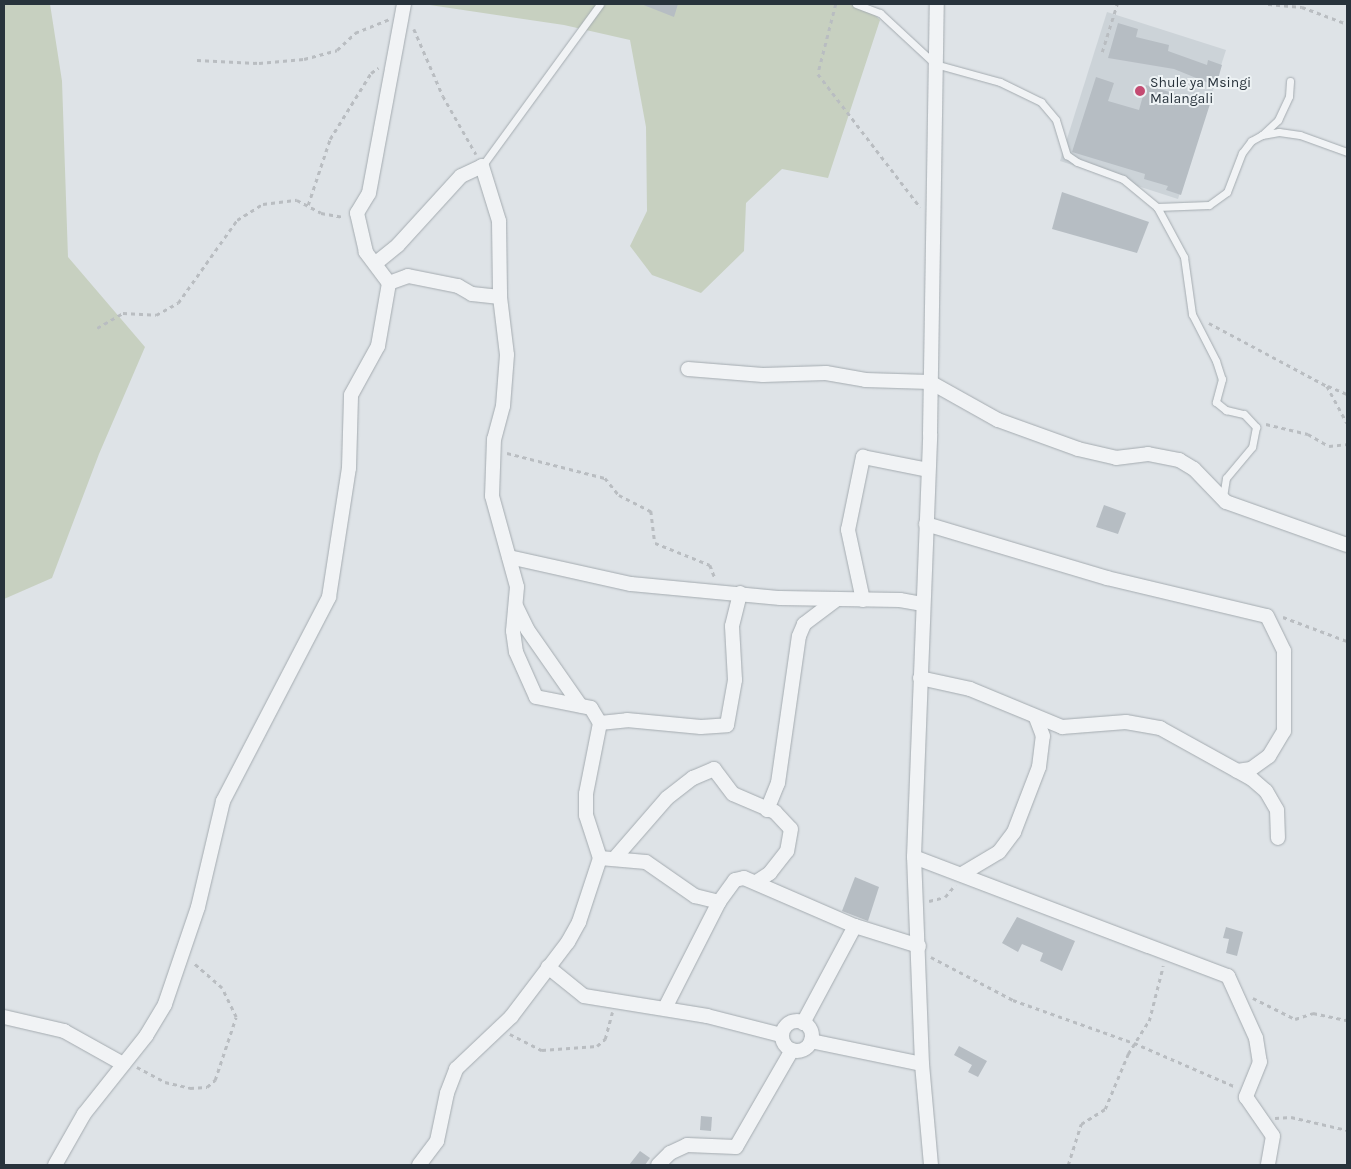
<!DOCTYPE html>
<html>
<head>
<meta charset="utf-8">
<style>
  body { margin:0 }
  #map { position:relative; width:1351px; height:1169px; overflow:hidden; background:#dee3e7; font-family:Karla,sans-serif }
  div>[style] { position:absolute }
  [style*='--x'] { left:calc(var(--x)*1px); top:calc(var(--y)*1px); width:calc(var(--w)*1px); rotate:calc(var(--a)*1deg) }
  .built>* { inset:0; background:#ccd3d8 }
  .green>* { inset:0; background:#c7d0c0 }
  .building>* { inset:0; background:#b6bdc3 }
  .path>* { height:2.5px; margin-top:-1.25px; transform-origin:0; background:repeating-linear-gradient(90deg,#b9bdc1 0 4px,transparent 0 8px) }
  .roads { filter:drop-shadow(0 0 1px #a4abb0) drop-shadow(0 0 1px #a4abb0) }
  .lane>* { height:7px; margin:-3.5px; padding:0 3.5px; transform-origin:3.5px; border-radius:3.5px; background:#f1f3f5 }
  .street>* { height:14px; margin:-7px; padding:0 7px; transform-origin:7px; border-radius:7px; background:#f1f3f5 }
  .street>.ring { margin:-7px; padding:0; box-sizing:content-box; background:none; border:14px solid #f1f3f5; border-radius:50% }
  .dots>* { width:14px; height:14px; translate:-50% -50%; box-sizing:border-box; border:2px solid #edf2f4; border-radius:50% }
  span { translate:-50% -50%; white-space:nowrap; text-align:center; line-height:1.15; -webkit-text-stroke:4px #edf2f4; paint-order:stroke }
  .poi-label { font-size:14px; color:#28333c }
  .left { translate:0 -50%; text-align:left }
  .frame { position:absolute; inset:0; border:5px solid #28333c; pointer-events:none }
</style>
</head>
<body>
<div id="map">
  <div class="built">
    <div style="clip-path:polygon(1107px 12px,1226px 50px,1178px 199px,1060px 161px)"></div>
  </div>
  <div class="green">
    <div style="clip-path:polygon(4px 4px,50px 4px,62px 81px,68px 257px,145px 347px,99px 454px,52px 578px,4px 599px)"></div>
    <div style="clip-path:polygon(423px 4px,864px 4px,880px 20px,828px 178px,782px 169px,746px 203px,744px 251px,701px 293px,652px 275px,630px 246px,647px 211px,646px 127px,630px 40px,564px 25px)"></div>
  </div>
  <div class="building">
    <div style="clip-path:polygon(641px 4px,678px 4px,674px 17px)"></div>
    <div style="clip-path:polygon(1118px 23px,1138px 29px,1136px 37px,1169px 45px,1168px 51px,1207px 65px,1208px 60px,1222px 65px,1216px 86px,1174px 69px,1108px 58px)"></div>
    <div style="clip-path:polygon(1096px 77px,1114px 83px,1108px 101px,1139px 110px,1146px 85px,1210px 104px,1181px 195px,1166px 190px,1168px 186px,1144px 179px,1145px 174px,1072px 152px)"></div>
    <div style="clip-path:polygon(1062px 192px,1149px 222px,1137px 253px,1052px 229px)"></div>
    <div style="clip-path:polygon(1104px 505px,1126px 513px,1118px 534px,1096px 527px)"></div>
    <div style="clip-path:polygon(855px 877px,879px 887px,868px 921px,842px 911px)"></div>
    <div style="clip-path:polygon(1017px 917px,1075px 941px,1062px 971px,1040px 961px,1043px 953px,1022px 944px,1018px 952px,1002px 943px)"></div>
    <div style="clip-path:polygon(1226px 927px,1243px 932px,1237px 956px,1226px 953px,1229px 939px,1223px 938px)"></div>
    <div style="clip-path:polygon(959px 1046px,987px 1061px,978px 1077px,968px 1072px,972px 1065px,954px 1055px)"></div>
    <div style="clip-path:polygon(701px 1116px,712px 1117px,711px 1131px,700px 1130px)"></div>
    <div style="clip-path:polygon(640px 1151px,650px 1158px,645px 1165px,629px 1165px)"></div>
  </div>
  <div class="path">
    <div style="--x:836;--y:4;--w:72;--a:104.4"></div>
    <div style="--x:818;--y:74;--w:168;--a:52.5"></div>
    <div style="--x:1268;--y:4;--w:34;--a:5"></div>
    <div style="--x:1302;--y:7;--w:48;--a:20.7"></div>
    <div style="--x:414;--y:29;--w:73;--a:66.6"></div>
    <div style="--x:443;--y:96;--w:67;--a:60.4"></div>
    <div style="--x:1102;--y:52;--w:50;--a:-72.6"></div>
    <div style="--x:197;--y:60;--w:62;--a:2.8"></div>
    <div style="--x:259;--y:63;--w:45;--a:-5.1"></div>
    <div style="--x:304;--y:59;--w:34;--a:-15"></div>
    <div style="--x:337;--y:50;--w:25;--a:-43"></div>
    <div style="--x:355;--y:33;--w:37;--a:-22"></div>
    <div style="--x:308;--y:205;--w:70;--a:-71.6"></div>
    <div style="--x:330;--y:139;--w:78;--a:-58.2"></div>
    <div style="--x:371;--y:73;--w:9;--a:-36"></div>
    <div style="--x:1209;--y:323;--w:134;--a:28.1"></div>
    <div style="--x:1327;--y:386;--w:42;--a:61.6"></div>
    <div style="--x:97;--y:328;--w:30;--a:-30"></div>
    <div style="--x:123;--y:313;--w:33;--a:3"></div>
    <div style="--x:156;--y:315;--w:25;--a:-29"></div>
    <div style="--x:178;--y:303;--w:102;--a:-54.6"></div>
    <div style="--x:237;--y:220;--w:31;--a:-32"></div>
    <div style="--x:263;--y:204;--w:34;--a:-7"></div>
    <div style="--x:297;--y:200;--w:27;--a:28"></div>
    <div style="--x:321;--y:213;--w:23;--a:10"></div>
    <div style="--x:1328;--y:386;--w:21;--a:23"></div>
    <div style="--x:1266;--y:424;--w:43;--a:13.4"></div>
    <div style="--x:1308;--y:434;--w:24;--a:30"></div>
    <div style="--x:1329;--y:446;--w:18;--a:-6"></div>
    <div style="--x:507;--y:453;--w:101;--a:14.3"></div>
    <div style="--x:605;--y:478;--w:22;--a:51"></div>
    <div style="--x:619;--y:495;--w:36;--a:27"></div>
    <div style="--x:651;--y:511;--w:32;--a:83"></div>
    <div style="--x:655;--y:543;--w:59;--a:21.8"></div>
    <div style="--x:710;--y:565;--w:14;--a:69"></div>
    <div style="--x:1283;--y:617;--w:68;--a:20.6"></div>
    <div style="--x:929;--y:901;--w:16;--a:-14"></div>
    <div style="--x:945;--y:897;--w:16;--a:-50"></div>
    <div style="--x:931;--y:957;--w:93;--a:27.7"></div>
    <div style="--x:1013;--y:1000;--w:128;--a:19.6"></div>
    <div style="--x:1134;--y:1043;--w:111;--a:23.3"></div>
    <div style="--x:1253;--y:998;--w:47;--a:26.6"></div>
    <div style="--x:1295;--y:1019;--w:19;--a:-18"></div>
    <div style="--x:1313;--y:1013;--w:35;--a:12"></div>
    <div style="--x:510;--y:1034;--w:36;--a:27"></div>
    <div style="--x:542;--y:1050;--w:55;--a:-4.2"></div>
    <div style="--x:597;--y:1046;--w:11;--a:-41"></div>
    <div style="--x:605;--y:1039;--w:28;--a:-75"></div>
    <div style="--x:137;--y:1067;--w:32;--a:28"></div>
    <div style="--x:165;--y:1082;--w:26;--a:13"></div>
    <div style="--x:190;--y:1088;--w:17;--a:-3"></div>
    <div style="--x:207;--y:1087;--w:11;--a:-41"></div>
    <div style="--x:215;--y:1080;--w:66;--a:-71.6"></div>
    <div style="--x:236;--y:1017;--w:32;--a:-116"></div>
    <div style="--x:222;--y:988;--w:38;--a:-139"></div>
    <div style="--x:1275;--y:1118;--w:16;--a:-4"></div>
    <div style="--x:1291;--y:1117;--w:57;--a:13.1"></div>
    <div style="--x:1068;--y:1165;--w:43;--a:-72.4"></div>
    <div style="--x:1081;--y:1124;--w:28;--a:-32"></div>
    <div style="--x:1105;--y:1109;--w:60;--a:-67.3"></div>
    <div style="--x:1128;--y:1054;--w:39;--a:-58"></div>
    <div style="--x:1149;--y:1021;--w:57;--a:-75.7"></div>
  </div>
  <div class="roads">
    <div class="lane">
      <div style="--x:856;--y:4;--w:26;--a:21"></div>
      <div style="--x:880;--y:13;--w:75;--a:42.8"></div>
      <div style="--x:935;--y:64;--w:67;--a:15.5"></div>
      <div style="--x:1000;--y:82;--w:46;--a:26"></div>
      <div style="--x:1041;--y:102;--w:23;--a:50"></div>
      <div style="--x:1056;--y:120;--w:37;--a:73"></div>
      <div style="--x:1067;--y:155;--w:12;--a:35"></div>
      <div style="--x:1077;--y:162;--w:49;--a:20.3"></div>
      <div style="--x:1123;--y:179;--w:44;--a:39.5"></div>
      <div style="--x:1157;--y:207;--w:57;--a:61.6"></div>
      <div style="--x:1184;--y:257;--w:58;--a:82"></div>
      <div style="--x:1192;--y:314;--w:53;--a:62.9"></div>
      <div style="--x:1216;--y:361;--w:19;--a:72"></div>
      <div style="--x:1222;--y:379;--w:24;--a:105"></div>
      <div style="--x:1216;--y:402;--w:13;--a:39"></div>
      <div style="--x:1226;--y:410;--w:18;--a:13"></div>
      <div style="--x:1244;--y:414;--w:18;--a:47"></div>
      <div style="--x:1256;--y:427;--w:20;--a:101"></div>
      <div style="--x:1252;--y:447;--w:40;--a:130"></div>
      <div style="--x:1226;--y:478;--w:20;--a:99"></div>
      <div style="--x:1262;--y:135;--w:22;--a:-43"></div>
      <div style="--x:1278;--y:120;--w:26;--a:-65"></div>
      <div style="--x:1289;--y:96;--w:15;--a:-86"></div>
      <div style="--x:482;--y:166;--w:200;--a:-53.9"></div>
      <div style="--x:1157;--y:207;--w:52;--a:-2.2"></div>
      <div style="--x:1209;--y:205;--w:22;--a:-36"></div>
      <div style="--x:1227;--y:192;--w:42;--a:-69"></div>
      <div style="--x:1242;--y:153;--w:15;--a:-53"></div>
      <div style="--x:1251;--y:141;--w:13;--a:-29"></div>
      <div style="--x:1262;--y:135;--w:17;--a:-10"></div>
      <div style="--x:1279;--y:132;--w:21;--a:8"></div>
      <div style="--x:1300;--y:135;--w:50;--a:19.9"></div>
    </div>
    <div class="street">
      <div style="--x:376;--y:263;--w:28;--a:-39"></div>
      <div style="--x:398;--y:245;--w:93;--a:-47.6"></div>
      <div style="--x:461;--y:176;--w:23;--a:-25"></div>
      <div style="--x:482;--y:166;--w:58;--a:72.8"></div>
      <div style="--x:499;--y:221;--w:76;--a:89.2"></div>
      <div style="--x:500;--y:297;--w:58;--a:83.1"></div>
      <div style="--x:507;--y:355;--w:51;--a:94.5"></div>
      <div style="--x:503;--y:406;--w:34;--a:105"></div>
      <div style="--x:494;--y:439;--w:57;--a:92"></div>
      <div style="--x:492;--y:496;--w:94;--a:74.6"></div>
      <div style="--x:517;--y:587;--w:44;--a:95.2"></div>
      <div style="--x:513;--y:631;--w:21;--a:82"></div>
      <div style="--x:516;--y:652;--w:49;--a:66"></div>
      <div style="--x:536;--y:697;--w:56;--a:11.3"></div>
      <div style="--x:591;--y:708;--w:17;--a:59"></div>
      <div style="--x:600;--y:723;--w:72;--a:101.2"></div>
      <div style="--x:586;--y:794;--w:21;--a:90"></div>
      <div style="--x:586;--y:815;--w:45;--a:72"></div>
      <div style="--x:600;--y:858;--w:46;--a:5"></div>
      <div style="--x:646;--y:862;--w:60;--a:34.8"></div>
      <div style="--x:695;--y:896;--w:25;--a:14"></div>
      <div style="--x:719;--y:902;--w:27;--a:-54"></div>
      <div style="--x:735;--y:880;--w:9;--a:-13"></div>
      <div style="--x:744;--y:878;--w:121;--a:23.4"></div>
      <div style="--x:855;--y:926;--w:67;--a:17.4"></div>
      <div style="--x:389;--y:283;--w:20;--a:-20"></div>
      <div style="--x:408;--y:276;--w:51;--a:11.3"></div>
      <div style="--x:458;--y:286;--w:16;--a:30"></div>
      <div style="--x:472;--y:294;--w:28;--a:6"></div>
      <div style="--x:688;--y:369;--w:75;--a:4.6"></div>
      <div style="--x:763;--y:375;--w:63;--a:-1.8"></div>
      <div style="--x:826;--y:373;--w:40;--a:10"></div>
      <div style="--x:865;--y:380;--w:65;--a:1.8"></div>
      <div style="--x:930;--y:382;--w:78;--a:29.2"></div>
      <div style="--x:998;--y:420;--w:85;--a:19.9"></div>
      <div style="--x:1078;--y:449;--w:39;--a:13"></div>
      <div style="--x:1116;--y:458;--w:32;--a:-7"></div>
      <div style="--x:1148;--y:454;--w:32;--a:11"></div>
      <div style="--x:1179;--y:460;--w:17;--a:31"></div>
      <div style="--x:1194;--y:469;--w:46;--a:45.9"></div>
      <div style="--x:1226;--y:502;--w:128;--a:19.6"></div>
      <div style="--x:926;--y:524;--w:189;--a:16.6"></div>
      <div style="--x:1107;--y:578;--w:164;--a:13.4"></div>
      <div style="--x:1267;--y:616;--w:39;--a:64"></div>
      <div style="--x:1284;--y:651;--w:80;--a:90"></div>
      <div style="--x:1284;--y:731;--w:29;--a:121"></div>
      <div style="--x:1269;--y:756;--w:22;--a:144"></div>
      <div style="--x:1251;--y:769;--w:14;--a:172"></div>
      <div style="--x:509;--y:557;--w:125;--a:12.5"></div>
      <div style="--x:631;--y:584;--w:150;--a:5.4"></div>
      <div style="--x:780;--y:598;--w:120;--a:1"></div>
      <div style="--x:900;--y:600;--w:22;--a:10"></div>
      <div style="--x:863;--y:600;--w:72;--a:-102.1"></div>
      <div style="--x:848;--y:530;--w:75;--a:-78.4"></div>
      <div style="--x:863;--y:457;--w:66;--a:11.3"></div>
      <div style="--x:516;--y:606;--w:25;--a:64"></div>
      <div style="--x:527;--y:629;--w:93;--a:55.1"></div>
      <div style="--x:920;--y:678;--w:51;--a:12.4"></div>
      <div style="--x:970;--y:689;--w:100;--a:22.4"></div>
      <div style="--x:1062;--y:727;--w:64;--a:-4.5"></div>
      <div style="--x:1126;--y:722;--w:35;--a:10"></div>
      <div style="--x:1160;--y:728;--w:105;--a:29"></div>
      <div style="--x:1252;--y:779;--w:18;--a:41"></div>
      <div style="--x:1266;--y:791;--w:22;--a:60"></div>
      <div style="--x:1277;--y:810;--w:28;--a:88"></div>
      <div style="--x:600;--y:723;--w:27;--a:-6"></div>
      <div style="--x:627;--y:720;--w:74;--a:5.4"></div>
      <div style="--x:701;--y:727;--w:26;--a:-4"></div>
      <div style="--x:727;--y:725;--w:46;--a:-79.9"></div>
      <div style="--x:735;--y:680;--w:54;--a:-93.2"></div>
      <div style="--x:732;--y:626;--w:34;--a:-76"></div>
      <div style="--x:767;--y:810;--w:29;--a:-68"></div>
      <div style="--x:778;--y:783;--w:148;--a:-81.9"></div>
      <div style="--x:799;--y:636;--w:13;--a:-67"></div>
      <div style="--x:804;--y:624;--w:40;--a:-37"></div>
      <div style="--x:914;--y:857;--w:336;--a:20.8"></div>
      <div style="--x:1228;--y:976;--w:68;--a:65.7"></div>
      <div style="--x:1256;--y:1038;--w:24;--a:81"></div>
      <div style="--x:1260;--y:1062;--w:38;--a:112"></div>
      <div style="--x:1246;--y:1097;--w:47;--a:55.3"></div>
      <div style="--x:1273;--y:1136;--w:29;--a:100"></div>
      <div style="--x:614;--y:859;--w:81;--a:-49"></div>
      <div style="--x:667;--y:798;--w:33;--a:-38"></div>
      <div style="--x:693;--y:778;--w:23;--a:-23"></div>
      <div style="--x:714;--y:769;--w:31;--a:53"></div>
      <div style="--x:733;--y:794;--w:46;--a:23.2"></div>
      <div style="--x:775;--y:812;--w:23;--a:47"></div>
      <div style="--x:791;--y:829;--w:22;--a:100"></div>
      <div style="--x:787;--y:851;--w:28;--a:128"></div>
      <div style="--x:770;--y:873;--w:17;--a:147"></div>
      <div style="--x:962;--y:874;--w:43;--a:-30.7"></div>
      <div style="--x:999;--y:852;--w:25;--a:-53"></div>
      <div style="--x:1014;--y:832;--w:70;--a:-69"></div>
      <div style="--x:1039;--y:767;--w:31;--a:-83"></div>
      <div style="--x:1043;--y:736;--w:19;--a:-111"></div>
      <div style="--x:548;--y:967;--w:46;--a:38.9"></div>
      <div style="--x:584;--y:996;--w:125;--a:9.2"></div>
      <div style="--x:707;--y:1016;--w:76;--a:14.4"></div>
      <div style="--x:665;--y:1008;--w:119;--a:-63"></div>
      <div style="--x:4;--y:1017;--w:62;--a:13.1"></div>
      <div style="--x:64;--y:1031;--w:68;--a:29.2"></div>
      <div class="ring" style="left:782px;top:1021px;width:16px;height:16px"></div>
      <div style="--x:803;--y:1023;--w:110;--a:-61.8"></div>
      <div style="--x:811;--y:1041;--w:113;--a:11.7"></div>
      <div style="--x:55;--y:1165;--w:59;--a:-60.4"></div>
      <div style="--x:84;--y:1114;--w:100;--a:-51.5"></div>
      <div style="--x:146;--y:1036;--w:37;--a:-59"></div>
      <div style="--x:165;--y:1004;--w:102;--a:-71.2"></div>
      <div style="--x:198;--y:907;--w:109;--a:-76.7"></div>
      <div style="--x:223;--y:801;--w:230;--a:-62.5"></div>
      <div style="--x:329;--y:597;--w:131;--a:-81.2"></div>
      <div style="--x:349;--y:468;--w:73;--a:-88.4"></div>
      <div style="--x:351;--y:395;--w:56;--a:-61.1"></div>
      <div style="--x:378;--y:346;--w:64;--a:-80.1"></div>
      <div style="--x:389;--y:283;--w:39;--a:-127"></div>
      <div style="--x:366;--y:252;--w:40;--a:-103"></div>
      <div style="--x:357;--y:213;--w:23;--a:-59"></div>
      <div style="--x:369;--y:193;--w:192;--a:-79.5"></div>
      <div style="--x:419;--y:1165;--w:30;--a:-53"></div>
      <div style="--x:437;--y:1141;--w:49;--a:-78.2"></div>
      <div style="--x:447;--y:1093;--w:26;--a:-69"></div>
      <div style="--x:456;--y:1069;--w:76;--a:-43.4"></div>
      <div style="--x:511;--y:1017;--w:94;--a:-52.8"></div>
      <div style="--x:568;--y:942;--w:23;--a:-61"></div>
      <div style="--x:579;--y:922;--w:67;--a:-71.8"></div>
      <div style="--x:658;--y:1165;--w:17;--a:-45"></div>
      <div style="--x:670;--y:1153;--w:19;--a:-25"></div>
      <div style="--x:687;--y:1145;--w:49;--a:2.3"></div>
      <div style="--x:736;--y:1147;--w:112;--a:-60"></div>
      <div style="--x:931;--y:1165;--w:101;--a:-95.1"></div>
      <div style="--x:922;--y:1064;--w:207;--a:-92.2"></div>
      <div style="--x:914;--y:857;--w:423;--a:-87.8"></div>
      <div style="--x:930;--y:434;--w:430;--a:-89.1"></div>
    </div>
  </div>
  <div class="dots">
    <div style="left:1140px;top:91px;background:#c44b72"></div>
  </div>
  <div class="poi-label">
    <span class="left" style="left:1150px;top:91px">Shule ya Msingi<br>Malangali</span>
  </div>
  <div class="frame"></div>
</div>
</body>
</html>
